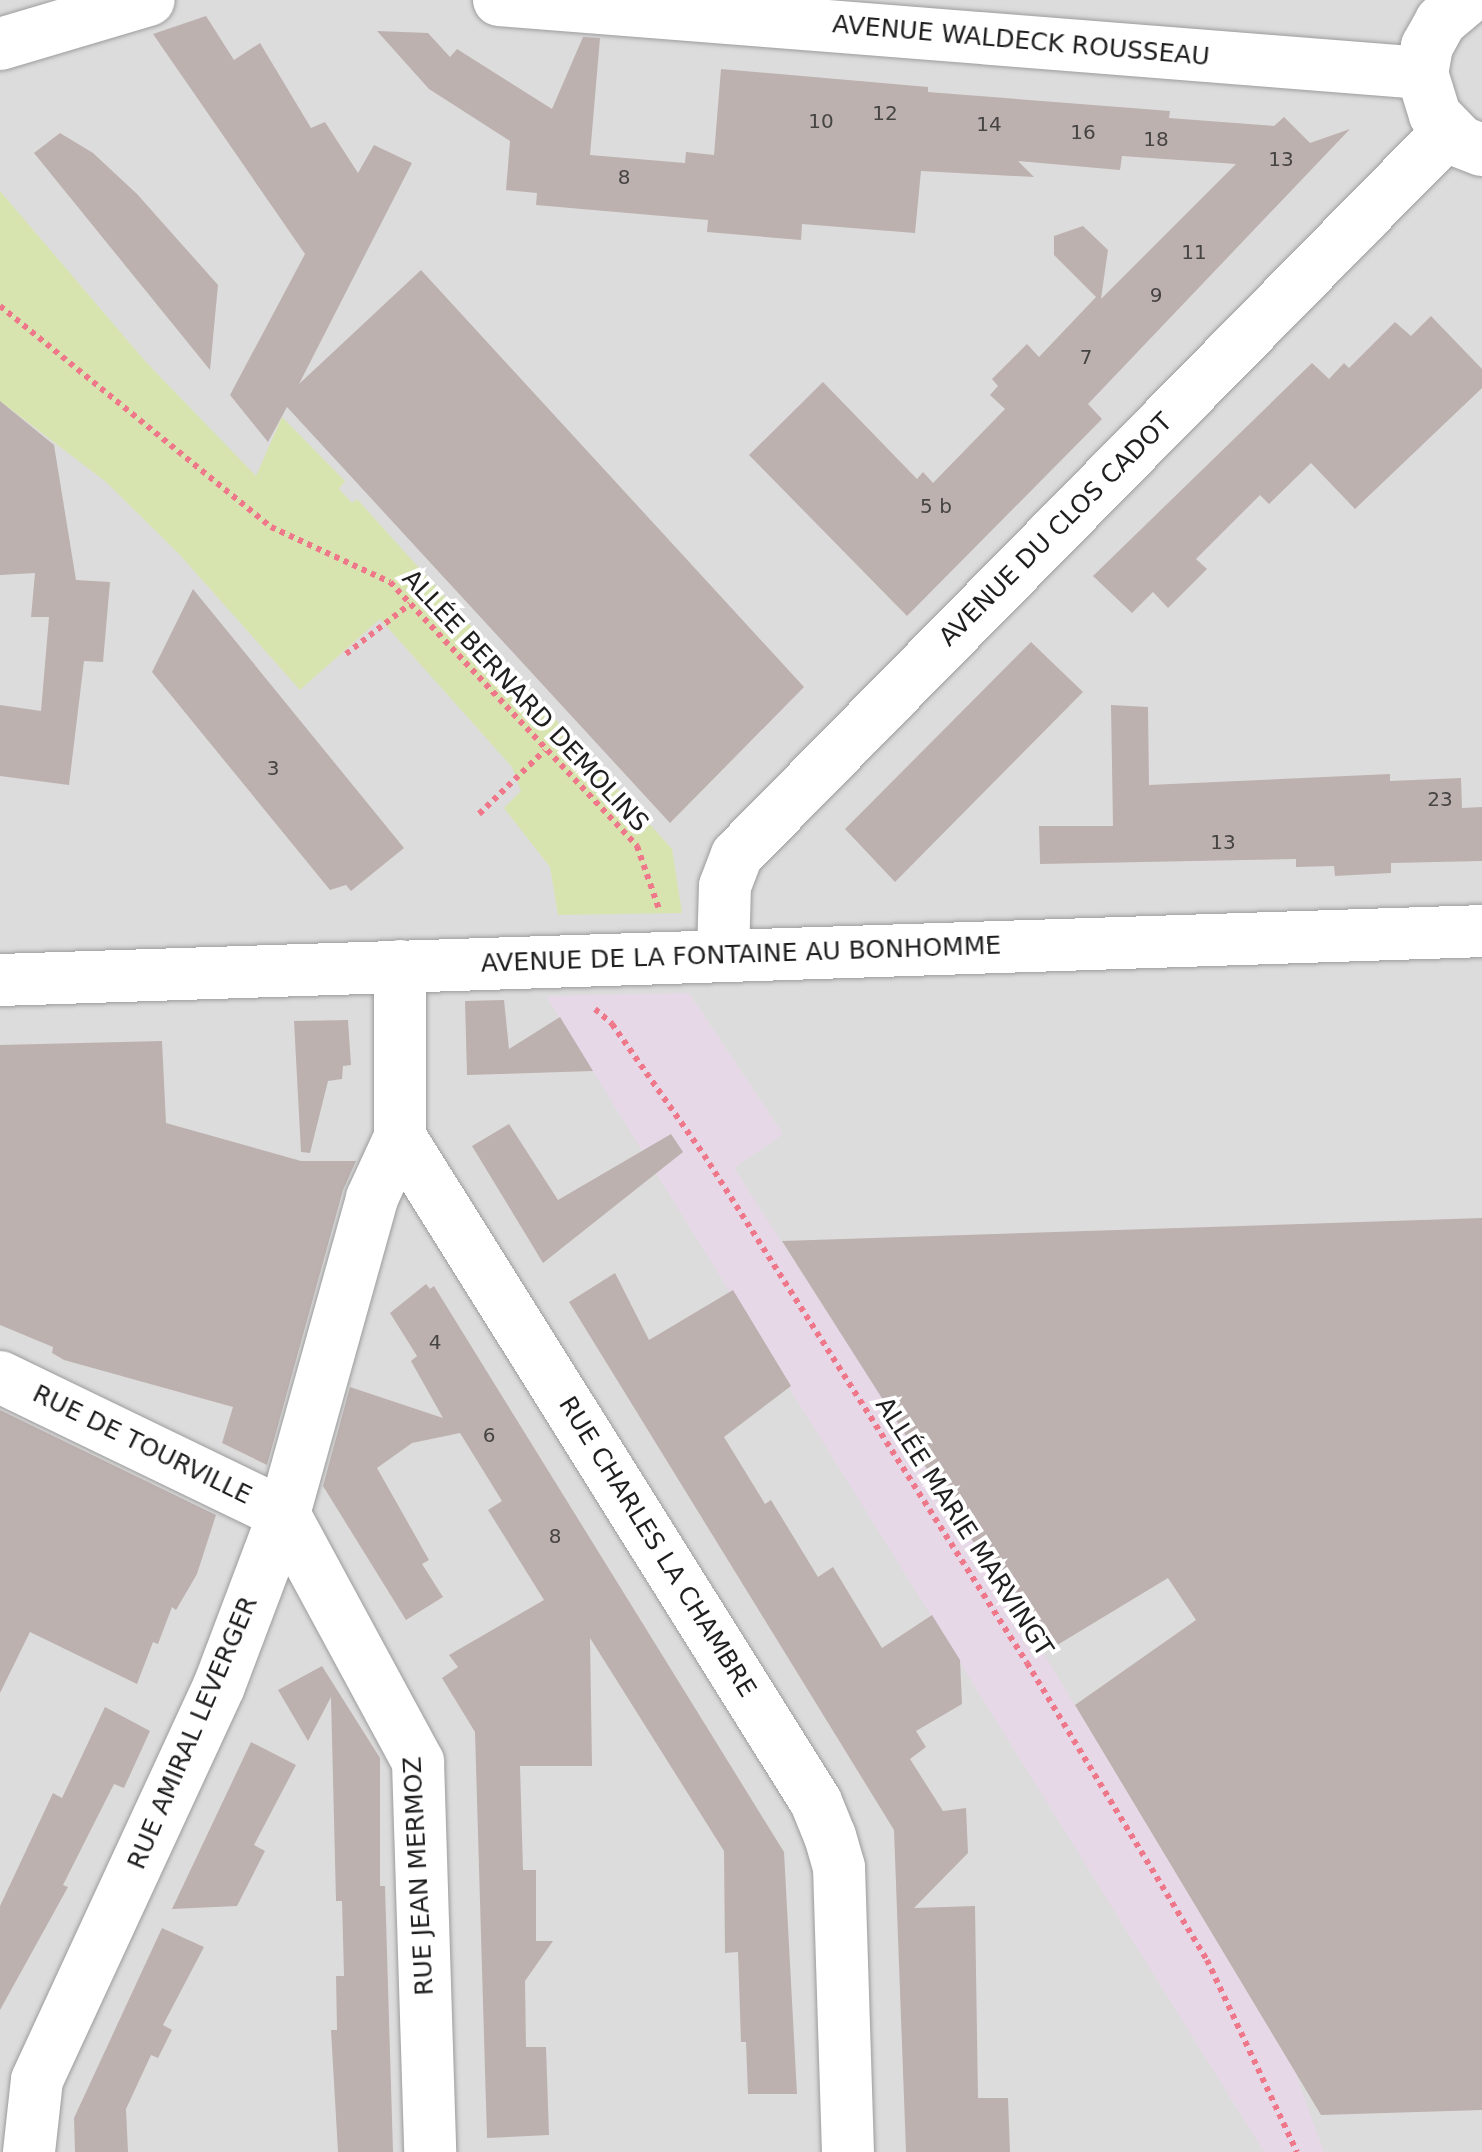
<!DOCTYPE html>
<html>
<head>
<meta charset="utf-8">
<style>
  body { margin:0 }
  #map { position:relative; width:1482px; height:2152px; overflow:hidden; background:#efe9e6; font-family:"DejaVu Sans",sans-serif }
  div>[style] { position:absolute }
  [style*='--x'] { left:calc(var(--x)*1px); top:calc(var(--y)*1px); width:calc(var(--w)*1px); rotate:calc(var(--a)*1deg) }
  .residential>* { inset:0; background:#dddcdc }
  .industrial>* { inset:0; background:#e6d8e7 }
  .grass>* { inset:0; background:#d7e4b0 }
  .building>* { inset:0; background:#bcb1af }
  .path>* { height:6px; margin-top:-3px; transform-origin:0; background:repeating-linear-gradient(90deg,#ee778a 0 5px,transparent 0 10px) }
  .roads { filter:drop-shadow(0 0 2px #9c9c9c) drop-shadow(0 0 2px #9c9c9c) }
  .minor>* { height:52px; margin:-26px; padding:0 26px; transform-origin:26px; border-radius:26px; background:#fff }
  span { translate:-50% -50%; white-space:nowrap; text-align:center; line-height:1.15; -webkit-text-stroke:8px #fff; paint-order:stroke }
  .number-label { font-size:20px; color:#464443 }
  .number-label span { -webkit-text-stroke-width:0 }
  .street-label { font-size:25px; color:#1f1f1f }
</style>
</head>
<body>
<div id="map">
  <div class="residential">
    <div style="clip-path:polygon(0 0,1482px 0,1482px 2152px,0 2152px)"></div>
  </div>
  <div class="industrial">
    <div style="clip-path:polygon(689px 993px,783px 1134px,734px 1168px,995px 1572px,1295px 2072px,1324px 2152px,1264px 2152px,546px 996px)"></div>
  </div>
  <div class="grass">
    <div style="clip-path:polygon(0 191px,145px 361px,256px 476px,282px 417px,345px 481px,339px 489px,352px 503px,357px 499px,672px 849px,682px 913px,558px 915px,550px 867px,504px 808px,521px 791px,512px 767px,380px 619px,300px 690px,179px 554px,106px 482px,0 401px)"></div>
  </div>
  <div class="building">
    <div style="clip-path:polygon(206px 16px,234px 60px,260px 43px,311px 128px,325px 122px,358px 173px,374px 145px,412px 163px,299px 384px,421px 270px,804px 687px,670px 823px,287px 407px,268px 442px,230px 395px,305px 254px,153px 34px)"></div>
    <div style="clip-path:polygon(377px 31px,428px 33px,450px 57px,457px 49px,552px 109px,583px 37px,600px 38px,590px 155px,685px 163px,686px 152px,714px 155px,721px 69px,928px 87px,928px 92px,1170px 111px,1169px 118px,1274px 126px,1284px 117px,1310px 143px,1350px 129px,1088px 404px,1102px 419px,907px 616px,749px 455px,823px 382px,917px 479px,923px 472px,933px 483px,1005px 409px,990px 395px,998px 386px,992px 379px,1027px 344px,1039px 357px,1096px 297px,1054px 255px,1054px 236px,1083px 226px,1108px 250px,1101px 299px,1236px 164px,1122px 156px,1120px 170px,1018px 161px,1034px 177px,921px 171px,915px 233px,802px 224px,801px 240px,707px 232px,708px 220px,536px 205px,537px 193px,506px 190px,510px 141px,429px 89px)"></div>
    <div style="clip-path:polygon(60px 133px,93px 153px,137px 194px,218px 285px,210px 370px,34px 153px)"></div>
    <div style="clip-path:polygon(1431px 316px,1482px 369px,1482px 388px,1355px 509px,1311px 463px,1269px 504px,1260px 495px,1196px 559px,1207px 569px,1168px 608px,1153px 592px,1132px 613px,1093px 576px,1312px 363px,1329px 379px,1344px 363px,1349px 368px,1395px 322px,1411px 336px)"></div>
    <div style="clip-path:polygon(0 401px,54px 445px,76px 580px,110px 582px,103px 662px,84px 661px,69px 785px,0 776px,0 705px,41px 711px,49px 617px,31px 617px,35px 573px,0 575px)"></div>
    <div style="clip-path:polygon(193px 589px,404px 848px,351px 891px,346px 885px,330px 890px,152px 672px)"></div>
    <div style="clip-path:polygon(1031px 642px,1083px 692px,895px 882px,845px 829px)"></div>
    <div style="clip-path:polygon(1111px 705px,1148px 707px,1149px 785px,1390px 774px,1390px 781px,1461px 778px,1462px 808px,1482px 807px,1482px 861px,1391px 863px,1391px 873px,1335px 876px,1334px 866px,1296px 867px,1296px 859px,1040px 864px,1039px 826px,1113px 826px)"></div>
    <div style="clip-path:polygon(504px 1000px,509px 1049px,560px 1017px,593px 1071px,467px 1075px,465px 1001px)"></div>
    <div style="clip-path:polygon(348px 1020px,351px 1065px,343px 1066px,342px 1079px,328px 1081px,310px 1153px,301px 1152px,294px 1021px)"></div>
    <div style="clip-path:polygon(162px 1041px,166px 1123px,301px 1161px,356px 1161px,343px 1190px,267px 1465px,222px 1443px,233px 1407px,64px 1360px,52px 1353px,53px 1347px,0 1325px,0 1045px)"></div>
    <div style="clip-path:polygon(509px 1124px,558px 1200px,671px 1134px,683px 1152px,543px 1263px,472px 1146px)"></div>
    <div style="clip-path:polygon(1482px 1218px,1482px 2110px,1321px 2115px,1075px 1705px,1196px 1620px,1168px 1578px,1044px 1653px,782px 1241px)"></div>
    <div style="clip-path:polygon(615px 1273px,649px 1340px,733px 1290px,791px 1386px,724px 1437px,765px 1504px,771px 1500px,818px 1577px,833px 1567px,882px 1648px,932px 1615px,960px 1660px,962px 1704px,916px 1731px,926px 1747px,910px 1759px,943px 1811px,966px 1808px,968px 1853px,914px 1908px,975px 1906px,978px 2098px,1008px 2098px,1010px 2152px,906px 2152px,894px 1830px,569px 1302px)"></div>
    <div style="clip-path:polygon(426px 1284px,430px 1289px,434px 1286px,784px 1852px,797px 2094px,748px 2094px,746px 2042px,741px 2042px,738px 1952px,725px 1953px,724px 1851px,590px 1638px,592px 1766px,520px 1766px,523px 1870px,536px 1870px,536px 1941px,553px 1941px,525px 1981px,526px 2047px,546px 2047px,549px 2135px,487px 2138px,475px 1732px,442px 1678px,458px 1667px,449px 1655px,544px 1600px,488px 1510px,502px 1501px,460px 1433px,412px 1443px,377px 1468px,429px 1560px,422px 1564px,443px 1597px,406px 1620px,323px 1486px,350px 1387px,443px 1418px,411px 1361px,417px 1356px,390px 1313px)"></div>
    <div style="clip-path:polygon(0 1410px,216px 1515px,197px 1574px,176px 1610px,172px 1607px,158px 1644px,153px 1642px,137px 1684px,30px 1632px,0 1693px)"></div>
    <div style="clip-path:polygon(322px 1666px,380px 1758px,380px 1886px,385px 1886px,393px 2152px,338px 2152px,331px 2030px,337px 2030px,336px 1976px,344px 1976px,342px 1901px,336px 1901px,331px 1697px,308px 1741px,278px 1690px)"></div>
    <div style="clip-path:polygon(105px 1707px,150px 1731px,124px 1788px,114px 1784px,63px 1885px,68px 1887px,0 2010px,0 1906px,53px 1793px,62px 1798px)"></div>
    <div style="clip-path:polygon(251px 1742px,296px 1765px,254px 1845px,265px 1851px,237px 1906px,172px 1909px)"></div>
    <div style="clip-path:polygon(162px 1928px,204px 1947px,163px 2025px,172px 2030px,158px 2058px,151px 2055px,126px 2109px,128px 2152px,75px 2152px,74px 2118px)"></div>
  </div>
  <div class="path">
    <div style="--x:0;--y:306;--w:350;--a:39.2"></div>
    <div style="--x:271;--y:527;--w:131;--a:24.8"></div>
    <div style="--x:390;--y:582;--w:362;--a:46.9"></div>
    <div style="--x:637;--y:846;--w:67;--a:70.8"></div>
    <div style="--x:346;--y:654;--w:81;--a:-38"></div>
    <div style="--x:479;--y:814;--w:91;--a:-44.1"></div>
    <div style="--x:595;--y:1009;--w:23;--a:41"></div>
    <div style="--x:612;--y:1024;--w:160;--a:54.9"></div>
    <div style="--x:704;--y:1155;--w:602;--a:57.55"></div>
    <div style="--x:1027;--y:1663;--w:347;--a:58.8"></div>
    <div style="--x:1207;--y:1960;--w:212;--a:64.9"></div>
  </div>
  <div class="roads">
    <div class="minor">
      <div style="--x:499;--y:0;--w:926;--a:4.52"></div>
      <div style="--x:1466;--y:0;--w:33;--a:140"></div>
      <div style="--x:1441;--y:21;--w:29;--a:119"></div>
      <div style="--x:1427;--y:46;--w:27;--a:100"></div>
      <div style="--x:1422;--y:73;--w:44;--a:72.8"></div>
      <div style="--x:1435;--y:115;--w:37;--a:46"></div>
      <div style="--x:1461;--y:142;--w:22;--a:21"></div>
      <div style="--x:0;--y:44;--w:155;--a:-16.5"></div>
      <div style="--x:723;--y:956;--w:70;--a:-88.4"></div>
      <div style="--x:725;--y:886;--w:33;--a:-69"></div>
      <div style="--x:737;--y:855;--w:1014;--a:-45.48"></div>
      <div style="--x:400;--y:966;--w:171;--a:90"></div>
      <div style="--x:400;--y:1137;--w:784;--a:57.97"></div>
      <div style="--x:816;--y:1802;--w:37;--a:68"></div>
      <div style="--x:830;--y:1836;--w:32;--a:74"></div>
      <div style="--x:839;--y:1867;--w:285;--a:88.2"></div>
      <div style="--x:0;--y:980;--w:1483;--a:-1.89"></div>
      <div style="--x:0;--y:1377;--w:315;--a:25.8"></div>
      <div style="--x:284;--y:1514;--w:282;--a:61.6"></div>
      <div style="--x:418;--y:1762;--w:390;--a:88.2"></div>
      <div style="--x:29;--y:2152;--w:72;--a:-83.7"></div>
      <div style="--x:37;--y:2080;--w:434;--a:-65.2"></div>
      <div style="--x:219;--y:1686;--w:184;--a:-69.3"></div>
      <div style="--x:284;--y:1514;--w:328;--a:-74.4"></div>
      <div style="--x:372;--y:1198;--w:67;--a:-65.3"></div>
    </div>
  </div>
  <div class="number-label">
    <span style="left:885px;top:113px">12</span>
    <span style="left:821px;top:121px">10</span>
    <span style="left:989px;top:124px">14</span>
    <span style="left:1083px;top:132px">16</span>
    <span style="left:1156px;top:139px">18</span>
    <span style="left:1281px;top:159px">13</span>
    <span style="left:624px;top:177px">8</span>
    <span style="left:1194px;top:252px">11</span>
    <span style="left:1156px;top:295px">9</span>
    <span style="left:1086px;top:357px">7</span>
    <span style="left:936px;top:506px">5 b</span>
    <span style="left:273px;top:768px">3</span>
    <span style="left:1440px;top:799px">23</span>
    <span style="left:1223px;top:842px">13</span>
    <span style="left:435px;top:1342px">4</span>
    <span style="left:489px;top:1435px">6</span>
    <span style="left:555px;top:1536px">8</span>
  </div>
  <div class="street-label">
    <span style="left:1021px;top:41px;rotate:5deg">AVENUE WALDECK ROUSSEAU</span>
    <span style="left:1056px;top:530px;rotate:-45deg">AVENUE DU CLOS CADOT</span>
    <span style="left:525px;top:701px;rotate:47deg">ALLÉE BERNARD DEMOLINS</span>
    <span style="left:741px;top:955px;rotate:-2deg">AVENUE DE LA FONTAINE AU BONHOMME</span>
    <span style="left:142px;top:1445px;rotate:26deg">RUE DE TOURVILLE</span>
    <span style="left:964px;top:1527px;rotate:57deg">ALLÉE MARIE MARVINGT</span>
    <span style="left:657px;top:1547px;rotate:58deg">RUE CHARLES LA CHAMBRE</span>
    <span style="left:193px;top:1733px;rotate:-67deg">RUE AMIRAL LEVERGER</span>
    <span style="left:419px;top:1876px;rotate:-93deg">RUE JEAN MERMOZ</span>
  </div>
</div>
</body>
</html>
